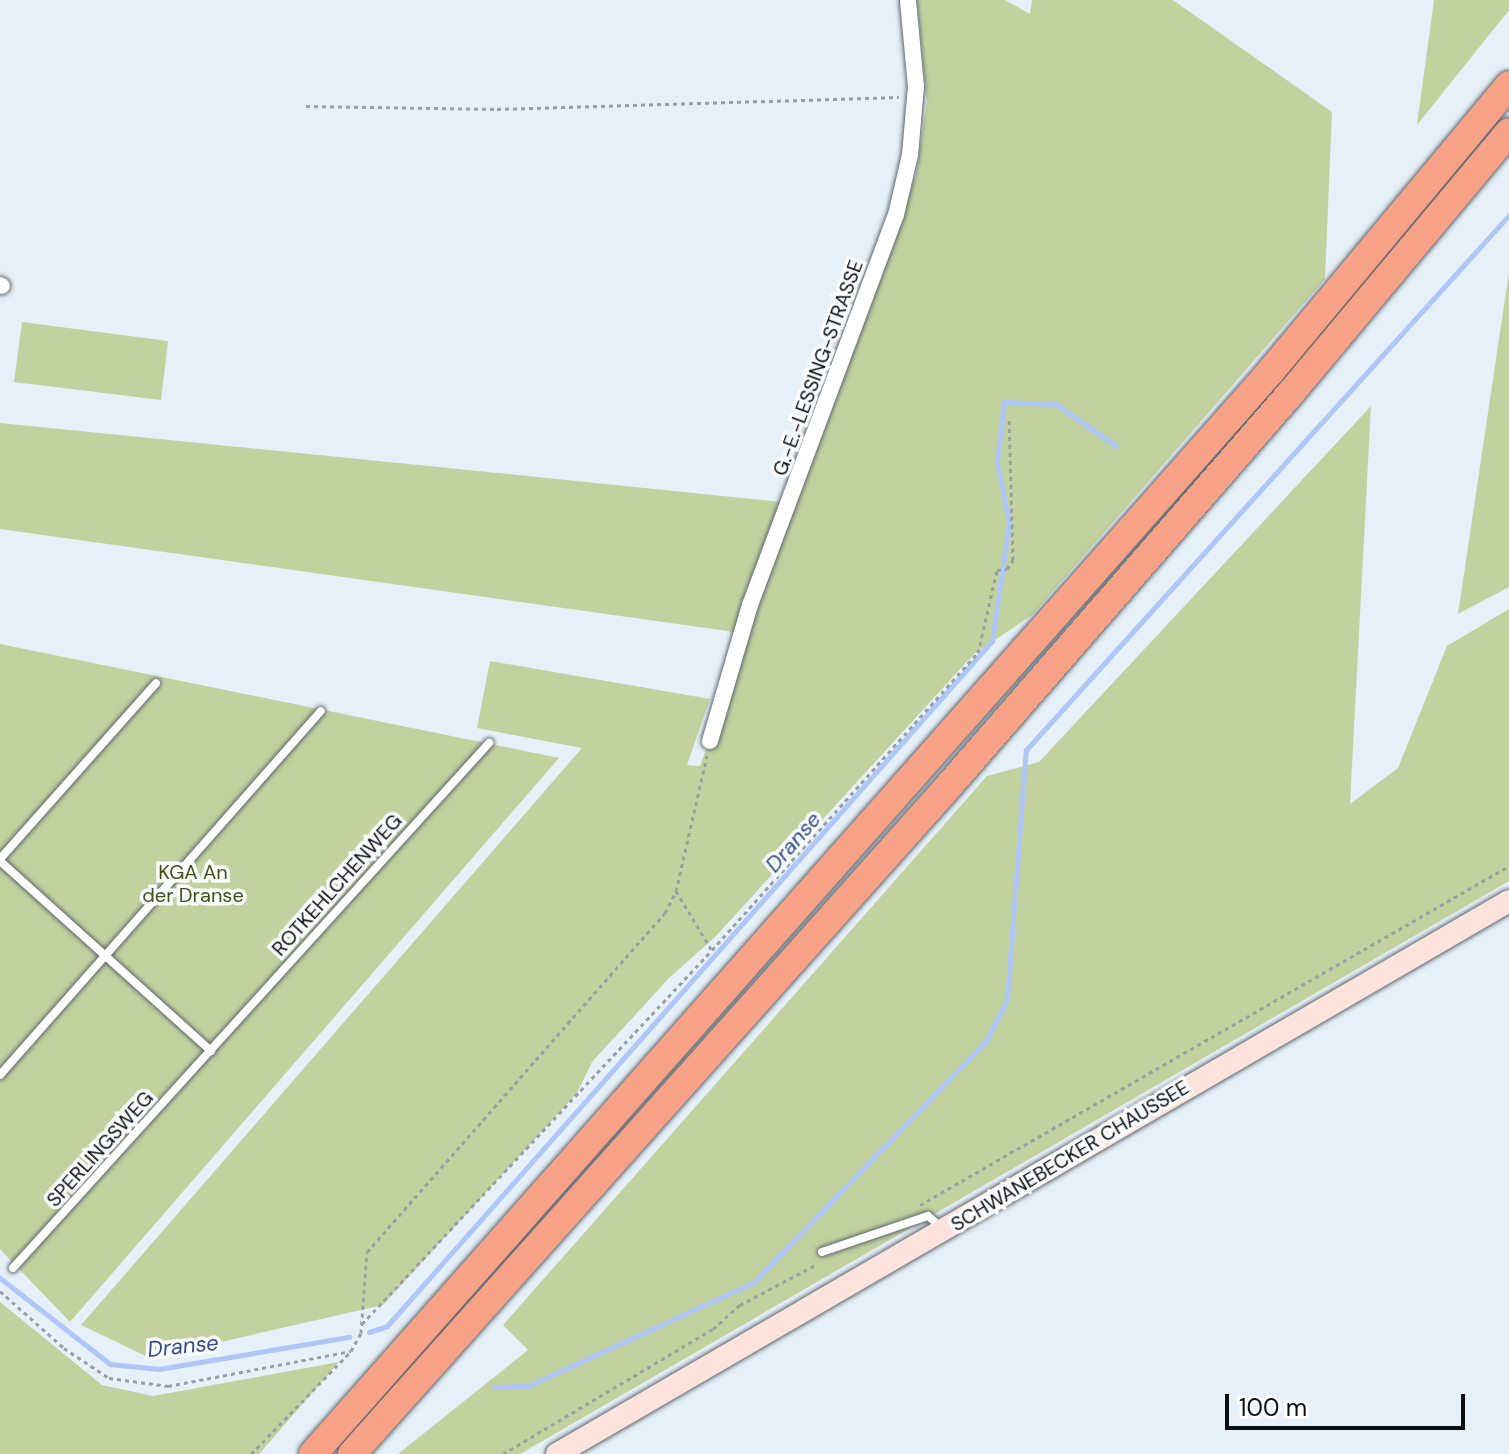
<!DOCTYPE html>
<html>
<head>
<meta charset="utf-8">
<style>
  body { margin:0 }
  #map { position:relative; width:1509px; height:1454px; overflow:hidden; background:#e5f0f8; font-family:"DM Sans",sans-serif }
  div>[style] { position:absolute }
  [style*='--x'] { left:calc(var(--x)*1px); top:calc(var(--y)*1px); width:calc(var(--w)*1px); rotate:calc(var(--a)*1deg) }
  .green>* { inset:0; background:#c2d29e }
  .stream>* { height:5px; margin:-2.5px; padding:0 2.5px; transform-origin:2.5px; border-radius:2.5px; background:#aec7f8 }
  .path>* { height:3px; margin-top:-1.5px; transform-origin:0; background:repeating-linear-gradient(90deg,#98a0a6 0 4px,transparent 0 8px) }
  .roads { filter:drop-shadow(0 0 2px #5e676f) drop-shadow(0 0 2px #5e676f) }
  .service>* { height:8px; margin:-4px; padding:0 4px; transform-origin:4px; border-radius:4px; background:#fff }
  .minor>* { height:16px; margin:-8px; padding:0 8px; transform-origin:8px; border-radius:8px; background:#fff }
  .secondary>* { height:22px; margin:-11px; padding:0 11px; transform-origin:11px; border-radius:11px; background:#fde3db }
  .motorway>* { height:28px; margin:-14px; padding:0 14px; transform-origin:14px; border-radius:14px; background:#f7a187 }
  span { translate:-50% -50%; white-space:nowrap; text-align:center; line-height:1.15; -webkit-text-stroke:7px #fafcfe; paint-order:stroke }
  .street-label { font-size:20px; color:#0b0e11 }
  .park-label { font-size:20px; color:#425016 }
  .water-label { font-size:22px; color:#314e89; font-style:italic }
  .scale { position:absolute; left:1225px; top:1394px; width:240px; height:36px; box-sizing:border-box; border:4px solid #0b0e11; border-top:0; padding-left:10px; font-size:24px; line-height:28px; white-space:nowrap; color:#0b0e11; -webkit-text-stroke:6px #fafcfe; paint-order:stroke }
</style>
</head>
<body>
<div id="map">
  <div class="green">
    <div style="clip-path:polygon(917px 0,1005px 0,1030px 14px,1032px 0,1173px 0,1332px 112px,1325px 279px,1032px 615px,974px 654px,714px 938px,669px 978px,592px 1062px,577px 1093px,383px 1305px,150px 1358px,81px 1325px,582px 748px,477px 728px,490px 661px,710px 699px,687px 765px,700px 766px,916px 175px,927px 102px)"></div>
    <div style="clip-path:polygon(1434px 0,1509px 0,1509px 10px,1417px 125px)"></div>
    <div style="clip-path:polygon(1509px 272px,1509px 587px,1458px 614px)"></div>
    <div style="clip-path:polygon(22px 322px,168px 341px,161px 400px,14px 382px)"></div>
    <div style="clip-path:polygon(1371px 406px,1350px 804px,1398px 768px,1447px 646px,1509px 609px,1509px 881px,520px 1454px,398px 1454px,528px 1350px,503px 1325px,987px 776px,1039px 762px)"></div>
    <div style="clip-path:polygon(0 423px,458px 469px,781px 502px,735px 632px,0 529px)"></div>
    <div style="clip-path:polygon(0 644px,559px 758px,70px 1322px,0 1249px)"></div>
    <div style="clip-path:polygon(0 1302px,102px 1385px,153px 1396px,339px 1362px,259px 1454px,0 1454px)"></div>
  </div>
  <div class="stream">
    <div style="--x:0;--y:1278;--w:140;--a:38"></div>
    <div style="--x:110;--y:1364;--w:49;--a:5.8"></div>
    <div style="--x:159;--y:1369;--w:193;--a:-9.6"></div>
    <div style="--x:369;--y:1332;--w:19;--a:-18"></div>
    <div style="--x:387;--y:1326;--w:914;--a:-48.55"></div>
    <div style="--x:992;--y:641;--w:119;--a:-81.8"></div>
    <div style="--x:1009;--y:523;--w:62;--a:-101.1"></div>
    <div style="--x:997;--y:462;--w:60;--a:-83.3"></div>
    <div style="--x:1004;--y:402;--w:52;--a:2.2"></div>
    <div style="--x:1056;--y:404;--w:73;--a:35"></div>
    <div style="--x:493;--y:1387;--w:35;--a:-2"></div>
    <div style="--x:528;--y:1386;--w:249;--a:-24.7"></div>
    <div style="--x:754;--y:1282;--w:335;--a:-46.1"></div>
    <div style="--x:986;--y:1041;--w:46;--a:-62.9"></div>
    <div style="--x:1007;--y:1000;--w:251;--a:-85.7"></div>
    <div style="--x:1026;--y:750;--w:721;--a:-47.92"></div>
  </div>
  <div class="path">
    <div style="--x:306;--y:106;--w:191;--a:0.9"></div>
    <div style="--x:497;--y:109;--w:402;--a:-1.7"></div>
    <div style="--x:676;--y:891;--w:68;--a:58.9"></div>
    <div style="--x:920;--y:1205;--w:680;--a:-29.92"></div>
    <div style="--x:0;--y:1291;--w:86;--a:41.7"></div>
    <div style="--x:64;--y:1348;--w:54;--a:33.7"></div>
    <div style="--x:109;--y:1378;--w:60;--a:7.7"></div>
    <div style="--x:168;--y:1386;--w:186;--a:-10.8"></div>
    <div style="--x:362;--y:1324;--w:512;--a:-46.9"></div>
    <div style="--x:712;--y:950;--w:399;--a:-48.2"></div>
    <div style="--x:978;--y:653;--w:85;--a:-77.1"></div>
    <div style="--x:997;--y:570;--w:10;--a:-6"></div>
    <div style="--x:1007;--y:569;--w:11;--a:-56"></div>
    <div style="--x:1013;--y:560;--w:142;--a:-91.6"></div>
    <div style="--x:251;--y:1454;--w:144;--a:-45.8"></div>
    <div style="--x:351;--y:1351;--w:21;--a:-61"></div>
    <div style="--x:361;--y:1333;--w:81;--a:-85.8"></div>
    <div style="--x:367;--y:1252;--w:451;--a:-48.7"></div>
    <div style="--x:665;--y:913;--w:25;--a:-63"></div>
    <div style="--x:676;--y:891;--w:139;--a:-77.1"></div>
    <div style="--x:503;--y:1454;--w:244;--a:-30.8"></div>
    <div style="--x:713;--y:1329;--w:36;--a:-42"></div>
    <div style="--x:740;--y:1305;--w:87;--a:-28"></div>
  </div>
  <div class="roads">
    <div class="service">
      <div style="--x:0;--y:859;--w:235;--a:-48.4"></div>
      <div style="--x:0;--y:861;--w:284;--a:42"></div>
      <div style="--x:0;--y:1075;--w:485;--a:-48.6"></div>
      <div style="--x:822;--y:1252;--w:112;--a:-18.8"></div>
      <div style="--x:928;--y:1216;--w:17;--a:40"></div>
      <div style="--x:13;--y:1268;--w:709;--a:-47.8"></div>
    </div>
    <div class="minor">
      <div style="--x:0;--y:285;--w:2;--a:27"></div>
      <div style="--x:710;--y:741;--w:142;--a:-73.6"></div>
      <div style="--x:750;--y:605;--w:416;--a:-69.5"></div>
      <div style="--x:896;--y:215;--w:62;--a:-76.9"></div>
      <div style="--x:910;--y:155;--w:68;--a:-85"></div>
      <div style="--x:916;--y:87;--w:87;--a:-95.3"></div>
    </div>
    <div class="secondary">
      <div style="--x:557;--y:1454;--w:1101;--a:-30.15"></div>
    </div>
    <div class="motorway">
      <div style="--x:313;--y:1454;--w:1446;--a:-48.5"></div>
      <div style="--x:1271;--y:371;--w:372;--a:-50.2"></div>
      <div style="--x:352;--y:1454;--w:894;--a:-48.22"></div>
      <div style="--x:948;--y:787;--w:521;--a:-48.97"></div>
      <div style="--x:1290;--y:394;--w:341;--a:-50.1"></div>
    </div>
  </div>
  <div class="street-label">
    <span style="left:818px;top:368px;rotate:-70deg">G.-E.-LESSING-STRASSE</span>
    <span style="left:337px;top:885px;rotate:-48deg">ROTKEHLCHENWEG</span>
    <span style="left:100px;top:1149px;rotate:-48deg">SPERLINGSWEG</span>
    <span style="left:1070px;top:1156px;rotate:-31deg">SCHWANEBECKER CHAUSSEE</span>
  </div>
  <div class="park-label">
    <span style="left:193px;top:884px">KGA An<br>der Dranse</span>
  </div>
  <div class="water-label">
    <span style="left:793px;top:842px;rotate:-49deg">Dranse</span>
    <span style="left:183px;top:1346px;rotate:-6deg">Dranse</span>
  </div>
  <div class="scale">100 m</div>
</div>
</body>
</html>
